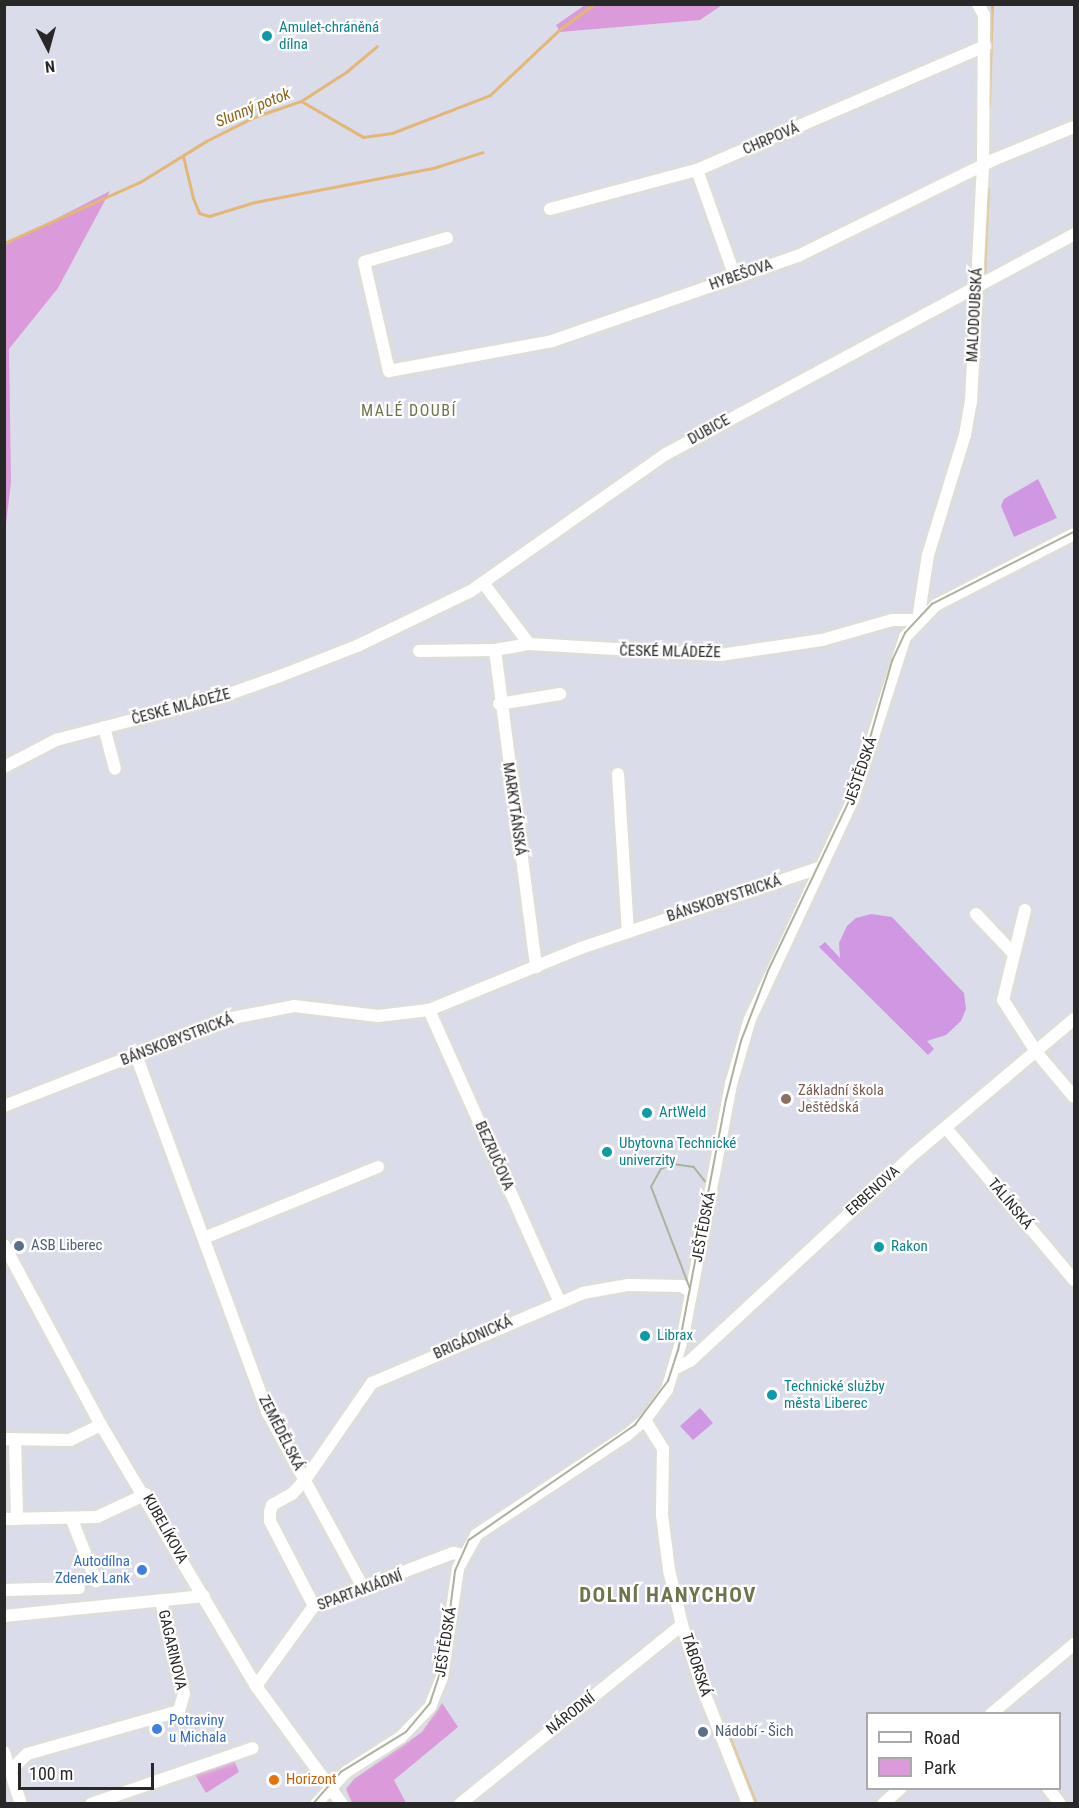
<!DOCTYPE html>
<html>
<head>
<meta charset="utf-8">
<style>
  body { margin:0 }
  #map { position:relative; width:1079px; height:1808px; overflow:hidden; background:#dbdce9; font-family:"Roboto Condensed",sans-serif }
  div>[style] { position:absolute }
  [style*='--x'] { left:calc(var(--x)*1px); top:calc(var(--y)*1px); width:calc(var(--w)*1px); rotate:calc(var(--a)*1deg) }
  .green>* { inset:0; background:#db9bdb }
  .pitch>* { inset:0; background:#d098e2 }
  .stream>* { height:3px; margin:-1.5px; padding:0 1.5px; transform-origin:1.5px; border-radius:1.5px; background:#e3b776 }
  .roads { filter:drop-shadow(0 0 2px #dde0d0) drop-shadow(0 0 2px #dde0d0) }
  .minor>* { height:12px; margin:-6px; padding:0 6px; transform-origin:6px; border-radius:6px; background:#fff }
  .tram>* { height:1.5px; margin:-0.75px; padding:0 0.75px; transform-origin:0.75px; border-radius:0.75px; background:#adb19e }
  .dots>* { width:16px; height:16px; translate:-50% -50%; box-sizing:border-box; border:3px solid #fff; border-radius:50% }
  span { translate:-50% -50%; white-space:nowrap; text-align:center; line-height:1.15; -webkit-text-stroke:4.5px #fff; paint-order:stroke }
  .culture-label { font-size:15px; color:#0d838f }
  .left { translate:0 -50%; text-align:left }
  .street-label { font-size:15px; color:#282828 }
  .education-label { font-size:15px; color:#785e54 }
  .service-label { font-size:15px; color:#4e5e75 }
  .shop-label { font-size:15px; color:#366cbe }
  .right { translate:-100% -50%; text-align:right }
  .food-label { font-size:15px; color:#c56008 }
  .water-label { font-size:16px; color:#8b6619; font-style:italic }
  .neighbourhood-label { font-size:16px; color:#6e744d; letter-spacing:1.5px }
  .district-label { font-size:21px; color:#6e744d; font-weight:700; letter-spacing:1.5px }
  .frame { position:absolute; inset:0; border:6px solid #282828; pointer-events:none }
  .legend { position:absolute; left:866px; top:1712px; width:195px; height:78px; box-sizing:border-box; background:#fff; border:2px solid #a9a9a9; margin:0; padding:8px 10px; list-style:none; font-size:18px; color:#282828 }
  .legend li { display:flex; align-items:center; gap:12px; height:30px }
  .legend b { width:30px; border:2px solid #a9a9a9 }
  .north { position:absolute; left:18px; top:18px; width:60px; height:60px; -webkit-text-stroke:4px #fff; paint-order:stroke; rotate:174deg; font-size:16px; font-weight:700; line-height:24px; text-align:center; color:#282828 }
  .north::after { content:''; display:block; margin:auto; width:21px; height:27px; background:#282828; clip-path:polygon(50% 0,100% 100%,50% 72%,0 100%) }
  .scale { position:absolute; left:18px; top:1763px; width:136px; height:27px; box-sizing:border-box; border:3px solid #282828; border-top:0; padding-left:8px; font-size:18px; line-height:21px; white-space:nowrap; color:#282828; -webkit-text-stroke:4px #fff; paint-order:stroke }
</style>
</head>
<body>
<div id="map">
  <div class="green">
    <div style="clip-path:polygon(585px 5px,585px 4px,722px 5px,700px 20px,560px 32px,556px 25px)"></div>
    <div style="clip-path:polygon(110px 191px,58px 288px,9px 349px,11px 482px,5px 533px,5px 245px)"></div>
    <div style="clip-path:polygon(442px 1703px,458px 1727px,394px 1780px,406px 1803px,352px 1803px,346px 1789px,354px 1779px,422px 1732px)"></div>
    <div style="clip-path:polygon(234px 1760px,239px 1772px,206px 1793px,194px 1773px)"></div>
  </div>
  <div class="pitch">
    <div style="clip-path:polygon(1038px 479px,1057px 518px,1014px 537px,1001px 506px,1004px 499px)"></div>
    <div style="clip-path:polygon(871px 914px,892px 917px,964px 993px,966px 1009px,961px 1021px,946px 1035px,927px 1041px,934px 1049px,928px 1055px,819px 947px,825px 942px,840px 958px,839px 943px,847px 926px,856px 918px)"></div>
    <div style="clip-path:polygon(700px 1408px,713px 1423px,693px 1440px,680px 1426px)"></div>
  </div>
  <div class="stream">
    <div style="--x:301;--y:101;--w:54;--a:-32.8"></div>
    <div style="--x:346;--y:72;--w:40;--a:-40"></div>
    <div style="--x:989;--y:105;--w:101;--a:-88.3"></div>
    <div style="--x:183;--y:156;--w:43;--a:76.6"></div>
    <div style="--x:193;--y:198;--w:16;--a:68"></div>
    <div style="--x:199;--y:213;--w:10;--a:17"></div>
    <div style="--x:209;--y:216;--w:48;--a:-16.9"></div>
    <div style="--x:255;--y:202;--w:181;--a:-10.8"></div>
    <div style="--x:433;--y:168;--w:52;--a:-17.7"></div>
    <div style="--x:4;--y:243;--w:149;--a:-24.2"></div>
    <div style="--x:140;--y:182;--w:78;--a:-31.8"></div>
    <div style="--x:206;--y:141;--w:54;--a:-26.6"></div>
    <div style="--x:254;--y:117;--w:50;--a:-18.8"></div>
    <div style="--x:301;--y:101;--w:72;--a:30.1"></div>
    <div style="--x:363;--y:137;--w:29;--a:-8"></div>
    <div style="--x:392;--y:133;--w:105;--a:-21.2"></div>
    <div style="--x:490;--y:95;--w:95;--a:-43.3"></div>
    <div style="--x:559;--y:30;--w:44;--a:-36.6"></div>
    <div style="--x:984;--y:274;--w:85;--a:-87.3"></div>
    <div style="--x:727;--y:1731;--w:79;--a:68.3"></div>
  </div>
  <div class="roads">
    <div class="minor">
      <div style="--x:697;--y:170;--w:114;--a:70.4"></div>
      <div style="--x:550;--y:209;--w:152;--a:-14.9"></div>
      <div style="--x:697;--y:170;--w:314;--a:-23.3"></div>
      <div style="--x:447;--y:238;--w:86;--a:163.9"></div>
      <div style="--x:364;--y:262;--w:112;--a:77.1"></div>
      <div style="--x:389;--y:371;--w:166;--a:-10.4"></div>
      <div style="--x:552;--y:341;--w:260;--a:-19.1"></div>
      <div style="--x:798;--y:256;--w:217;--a:-26.2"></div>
      <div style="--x:993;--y:160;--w:87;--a:-22.2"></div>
      <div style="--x:484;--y:584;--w:75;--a:53.1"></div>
      <div style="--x:918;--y:620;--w:66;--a:-81.3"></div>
      <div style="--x:928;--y:555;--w:126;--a:-72.9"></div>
      <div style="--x:965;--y:435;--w:34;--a:-80"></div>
      <div style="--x:971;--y:402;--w:236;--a:-87.1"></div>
      <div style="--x:983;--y:166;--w:151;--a:-89.6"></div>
      <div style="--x:984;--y:15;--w:13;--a:-119"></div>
      <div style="--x:495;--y:650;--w:320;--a:82.6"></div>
      <div style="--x:419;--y:651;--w:76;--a:-0.8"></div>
      <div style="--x:495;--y:650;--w:35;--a:-10"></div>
      <div style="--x:529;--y:644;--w:191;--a:3.3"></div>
      <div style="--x:720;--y:655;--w:103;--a:-8.4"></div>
      <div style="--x:822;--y:640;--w:73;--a:-15.9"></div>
      <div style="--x:892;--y:620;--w:26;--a:0"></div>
      <div style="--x:499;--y:704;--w:62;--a:-9.3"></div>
      <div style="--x:104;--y:727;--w:43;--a:75.3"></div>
      <div style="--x:4;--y:767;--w:59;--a:-27.4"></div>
      <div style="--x:56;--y:740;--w:171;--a:-14.6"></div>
      <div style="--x:221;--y:697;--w:63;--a:-19.6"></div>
      <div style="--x:280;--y:676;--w:83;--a:-21.3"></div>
      <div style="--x:357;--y:646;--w:127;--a:-25.8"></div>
      <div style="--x:471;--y:591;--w:238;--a:-35.1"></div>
      <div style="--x:666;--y:454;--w:464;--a:-28.3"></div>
      <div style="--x:618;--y:774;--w:157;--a:86.4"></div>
      <div style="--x:1025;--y:910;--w:93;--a:103.7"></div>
      <div style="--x:1003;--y:1000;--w:63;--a:57.3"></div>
      <div style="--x:1037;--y:1053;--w:57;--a:49.9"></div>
      <div style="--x:976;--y:914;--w:55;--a:46.5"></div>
      <div style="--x:429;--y:1010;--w:319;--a:65.9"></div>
      <div style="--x:136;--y:1055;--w:382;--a:69.8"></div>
      <div style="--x:268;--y:1413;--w:198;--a:61.4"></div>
      <div style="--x:4;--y:1106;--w:239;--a:-21.3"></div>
      <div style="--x:227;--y:1019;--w:68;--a:-11"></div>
      <div style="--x:294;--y:1006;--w:85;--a:6.8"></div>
      <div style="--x:378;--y:1016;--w:51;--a:-6.7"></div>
      <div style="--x:429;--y:1010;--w:164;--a:-22.2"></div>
      <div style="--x:581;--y:948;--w:251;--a:-18.6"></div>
      <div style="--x:946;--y:1128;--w:199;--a:49.9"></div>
      <div style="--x:204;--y:1238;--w:188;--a:-22.2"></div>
      <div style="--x:4;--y:1245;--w:204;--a:61.7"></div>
      <div style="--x:101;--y:1425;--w:304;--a:59.3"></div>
      <div style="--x:256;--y:1686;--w:146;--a:53.9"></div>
      <div style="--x:676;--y:1368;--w:16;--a:-27"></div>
      <div style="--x:690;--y:1361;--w:306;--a:-42.8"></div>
      <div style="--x:915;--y:1153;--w:208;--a:-40.1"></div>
      <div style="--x:645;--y:1420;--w:34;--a:58"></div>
      <div style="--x:663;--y:1449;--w:66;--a:90.9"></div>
      <div style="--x:662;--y:1515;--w:55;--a:82.7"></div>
      <div style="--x:669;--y:1570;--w:57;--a:76.7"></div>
      <div style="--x:682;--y:1625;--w:65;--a:72.1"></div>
      <div style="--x:702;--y:1687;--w:126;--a:68.5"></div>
      <div style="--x:4;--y:1439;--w:66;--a:0.9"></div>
      <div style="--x:70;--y:1440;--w:34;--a:-26"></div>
      <div style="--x:15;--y:1440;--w:79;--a:88.5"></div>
      <div style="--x:4;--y:1519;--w:93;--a:-1.2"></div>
      <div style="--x:97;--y:1517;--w:54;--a:-25.1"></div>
      <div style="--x:72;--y:1520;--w:66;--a:68.5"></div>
      <div style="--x:4;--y:1590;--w:75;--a:-1.5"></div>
      <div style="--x:314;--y:1606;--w:96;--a:-117.4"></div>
      <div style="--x:270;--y:1521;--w:9;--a:-90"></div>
      <div style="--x:270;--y:1512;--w:7;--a:-74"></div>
      <div style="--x:272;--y:1505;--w:23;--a:-29"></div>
      <div style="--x:292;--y:1494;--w:19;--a:-47"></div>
      <div style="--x:305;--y:1480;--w:118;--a:-55.4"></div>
      <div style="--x:372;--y:1383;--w:229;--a:-23.1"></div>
      <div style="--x:583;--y:1293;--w:46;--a:-10.1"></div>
      <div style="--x:628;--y:1285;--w:54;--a:1.1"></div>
      <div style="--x:682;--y:1286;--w:11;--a:34"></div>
      <div style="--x:4;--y:1616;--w:201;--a:-5.7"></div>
      <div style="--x:256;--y:1686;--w:99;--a:-54.1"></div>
      <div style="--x:314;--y:1606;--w:149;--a:-20.9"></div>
      <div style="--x:453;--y:1553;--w:10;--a:11"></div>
      <div style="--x:991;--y:1714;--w:109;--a:-40.1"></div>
      <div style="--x:4;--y:1752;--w:55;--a:71.9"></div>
      <div style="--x:10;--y:1771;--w:24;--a:-45"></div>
      <div style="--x:27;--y:1754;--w:158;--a:-15.8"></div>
      <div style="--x:179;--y:1711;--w:18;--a:-74"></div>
      <div style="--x:184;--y:1694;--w:96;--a:-103.9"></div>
      <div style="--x:1048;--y:1788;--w:20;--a:53"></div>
      <div style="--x:91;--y:1804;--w:171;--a:-19.1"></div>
      <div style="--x:316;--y:1804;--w:44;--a:-46.8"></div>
      <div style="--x:346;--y:1772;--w:65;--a:-32.5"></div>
      <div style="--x:401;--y:1737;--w:42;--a:-46"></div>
      <div style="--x:430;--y:1707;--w:32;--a:-68"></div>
      <div style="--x:442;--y:1677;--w:110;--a:-81.6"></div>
      <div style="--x:458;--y:1568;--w:38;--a:-61"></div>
      <div style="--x:476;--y:1535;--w:181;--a:-33.5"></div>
      <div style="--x:627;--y:1435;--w:23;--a:-40"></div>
      <div style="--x:645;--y:1420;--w:37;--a:-54"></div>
      <div style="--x:667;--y:1390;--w:56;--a:-73.5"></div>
      <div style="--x:683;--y:1336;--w:257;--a:-79.2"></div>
      <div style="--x:731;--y:1084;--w:68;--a:-73.7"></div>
      <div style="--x:750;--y:1019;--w:243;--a:-64.9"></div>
      <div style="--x:853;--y:799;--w:170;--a:-72.2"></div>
      <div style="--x:905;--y:637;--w:45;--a:-45.9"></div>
      <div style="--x:936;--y:605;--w:155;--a:-27.2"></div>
      <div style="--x:460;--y:1804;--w:285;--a:-38.9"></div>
      <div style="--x:883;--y:1804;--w:24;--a:-42"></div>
    </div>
  </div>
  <div class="tram">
    <div style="--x:690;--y:1289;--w:109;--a:-110.9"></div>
    <div style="--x:651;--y:1187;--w:21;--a:-61"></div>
    <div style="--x:661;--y:1169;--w:13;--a:-23"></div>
    <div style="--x:673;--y:1164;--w:21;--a:8"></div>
    <div style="--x:694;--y:1167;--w:18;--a:52"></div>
    <div style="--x:313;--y:1804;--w:43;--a:-48.8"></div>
    <div style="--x:341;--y:1772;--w:76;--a:-31.6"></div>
    <div style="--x:406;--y:1732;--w:38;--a:-50"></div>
    <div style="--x:430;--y:1703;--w:41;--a:-71.6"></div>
    <div style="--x:443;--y:1664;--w:94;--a:-82.6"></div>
    <div style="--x:455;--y:1571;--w:34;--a:-66"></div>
    <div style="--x:469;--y:1540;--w:202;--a:-34.7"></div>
    <div style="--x:635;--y:1425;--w:55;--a:-53.1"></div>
    <div style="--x:668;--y:1381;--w:32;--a:-72"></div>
    <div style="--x:678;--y:1351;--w:256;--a:-79.2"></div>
    <div style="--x:726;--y:1100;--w:61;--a:-75.7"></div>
    <div style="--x:741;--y:1041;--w:75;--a:-68.9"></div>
    <div style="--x:768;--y:971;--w:207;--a:-64.5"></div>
    <div style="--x:857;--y:784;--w:128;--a:-74.1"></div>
    <div style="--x:892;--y:661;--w:31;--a:-65"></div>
    <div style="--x:905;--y:633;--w:40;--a:-47"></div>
    <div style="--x:932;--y:604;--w:159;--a:-26.9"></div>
  </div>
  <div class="dots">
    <div style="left:267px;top:36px;background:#0f9aa8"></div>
    <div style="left:786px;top:1099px;background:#8d6e63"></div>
    <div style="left:647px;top:1113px;background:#0f9aa8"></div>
    <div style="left:607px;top:1152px;background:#0f9aa8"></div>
    <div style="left:19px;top:1246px;background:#5c6f8a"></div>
    <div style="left:879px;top:1247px;background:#0f9aa8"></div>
    <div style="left:645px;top:1336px;background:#0f9aa8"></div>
    <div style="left:772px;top:1395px;background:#0f9aa8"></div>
    <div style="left:142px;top:1570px;background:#3f7fe0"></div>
    <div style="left:157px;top:1729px;background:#3f7fe0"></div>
    <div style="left:703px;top:1732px;background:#5c6f8a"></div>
    <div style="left:274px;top:1780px;background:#e8710a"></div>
  </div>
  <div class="culture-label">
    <span class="left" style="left:279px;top:36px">Amulet-chráněná<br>dílna</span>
    <span class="left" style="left:659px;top:1113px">ArtWeld</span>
    <span class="left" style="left:619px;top:1152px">Ubytovna Technické<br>univerzity</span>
    <span class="left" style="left:891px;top:1247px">Rakon</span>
    <span class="left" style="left:657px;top:1336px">Librax</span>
    <span class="left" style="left:784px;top:1395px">Technické služby<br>města Liberec</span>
  </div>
  <div class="street-label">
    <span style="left:771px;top:139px;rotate:-23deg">CHRPOVÁ</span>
    <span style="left:741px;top:275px;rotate:-19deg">HYBEŠOVA</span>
    <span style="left:975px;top:315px;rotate:-87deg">MALODOUBSKÁ</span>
    <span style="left:709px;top:430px;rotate:-29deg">DUBICE</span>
    <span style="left:670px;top:652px;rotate:1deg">ČESKÉ MLÁDEŽE</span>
    <span style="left:181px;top:707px;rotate:-15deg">ČESKÉ MLÁDEŽE</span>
    <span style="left:861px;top:771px;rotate:-71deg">JEŠTĚDSKÁ</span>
    <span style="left:514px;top:809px;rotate:82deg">MARKYTÁNSKÁ</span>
    <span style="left:724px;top:899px;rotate:-18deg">BÁNSKOBYSTRICKÁ</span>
    <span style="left:177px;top:1040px;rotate:-21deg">BÁNSKOBYSTRICKÁ</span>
    <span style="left:494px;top:1156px;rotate:66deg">BEZRUČOVA</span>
    <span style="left:873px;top:1191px;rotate:-42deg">ERBENOVA</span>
    <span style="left:1010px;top:1204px;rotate:50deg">TÁLÍNSKÁ</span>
    <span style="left:704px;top:1227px;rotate:-79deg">JEŠTĚDSKÁ</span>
    <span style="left:473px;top:1338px;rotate:-24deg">BRIGÁDNICKÁ</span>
    <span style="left:281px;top:1433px;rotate:63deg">ZEMĚDĚLSKÁ</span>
    <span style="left:165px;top:1529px;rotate:61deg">KUBELÍKOVA</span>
    <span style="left:360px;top:1591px;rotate:-20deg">SPARTAKIÁDNÍ</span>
    <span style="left:446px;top:1642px;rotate:-81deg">JEŠTĚDSKÁ</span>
    <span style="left:172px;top:1650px;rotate:77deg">GAGARINOVA</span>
    <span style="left:696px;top:1665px;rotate:72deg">TÁBORSKÁ</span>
    <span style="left:571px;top:1714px;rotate:-38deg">NÁRODNÍ</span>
  </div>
  <div class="education-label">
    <span class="left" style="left:798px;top:1099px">Základní škola<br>Ještědská</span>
  </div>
  <div class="service-label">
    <span class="left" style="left:31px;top:1246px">ASB Liberec</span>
    <span class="left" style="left:715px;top:1732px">Nádobí - Šich</span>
  </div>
  <div class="shop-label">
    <span class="right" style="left:130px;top:1570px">Autodílna<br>Zdenek Lank</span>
    <span class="left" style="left:169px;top:1729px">Potraviny<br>u Michala</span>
  </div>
  <div class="food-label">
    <span class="left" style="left:286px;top:1780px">Horizont</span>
  </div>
  <div class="water-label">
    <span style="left:253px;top:108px;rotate:-22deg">Slunný potok</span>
  </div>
  <div class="neighbourhood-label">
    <span style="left:409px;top:411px">MALÉ DOUBÍ</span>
  </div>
  <div class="district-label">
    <span style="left:668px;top:1595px">DOLNÍ HANYCHOV</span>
  </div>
  <div class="frame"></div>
  <ul class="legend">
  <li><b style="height:8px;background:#fff"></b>Road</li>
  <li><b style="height:16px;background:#db9bdb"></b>Park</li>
  </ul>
  <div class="north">N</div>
  <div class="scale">100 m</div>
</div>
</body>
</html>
